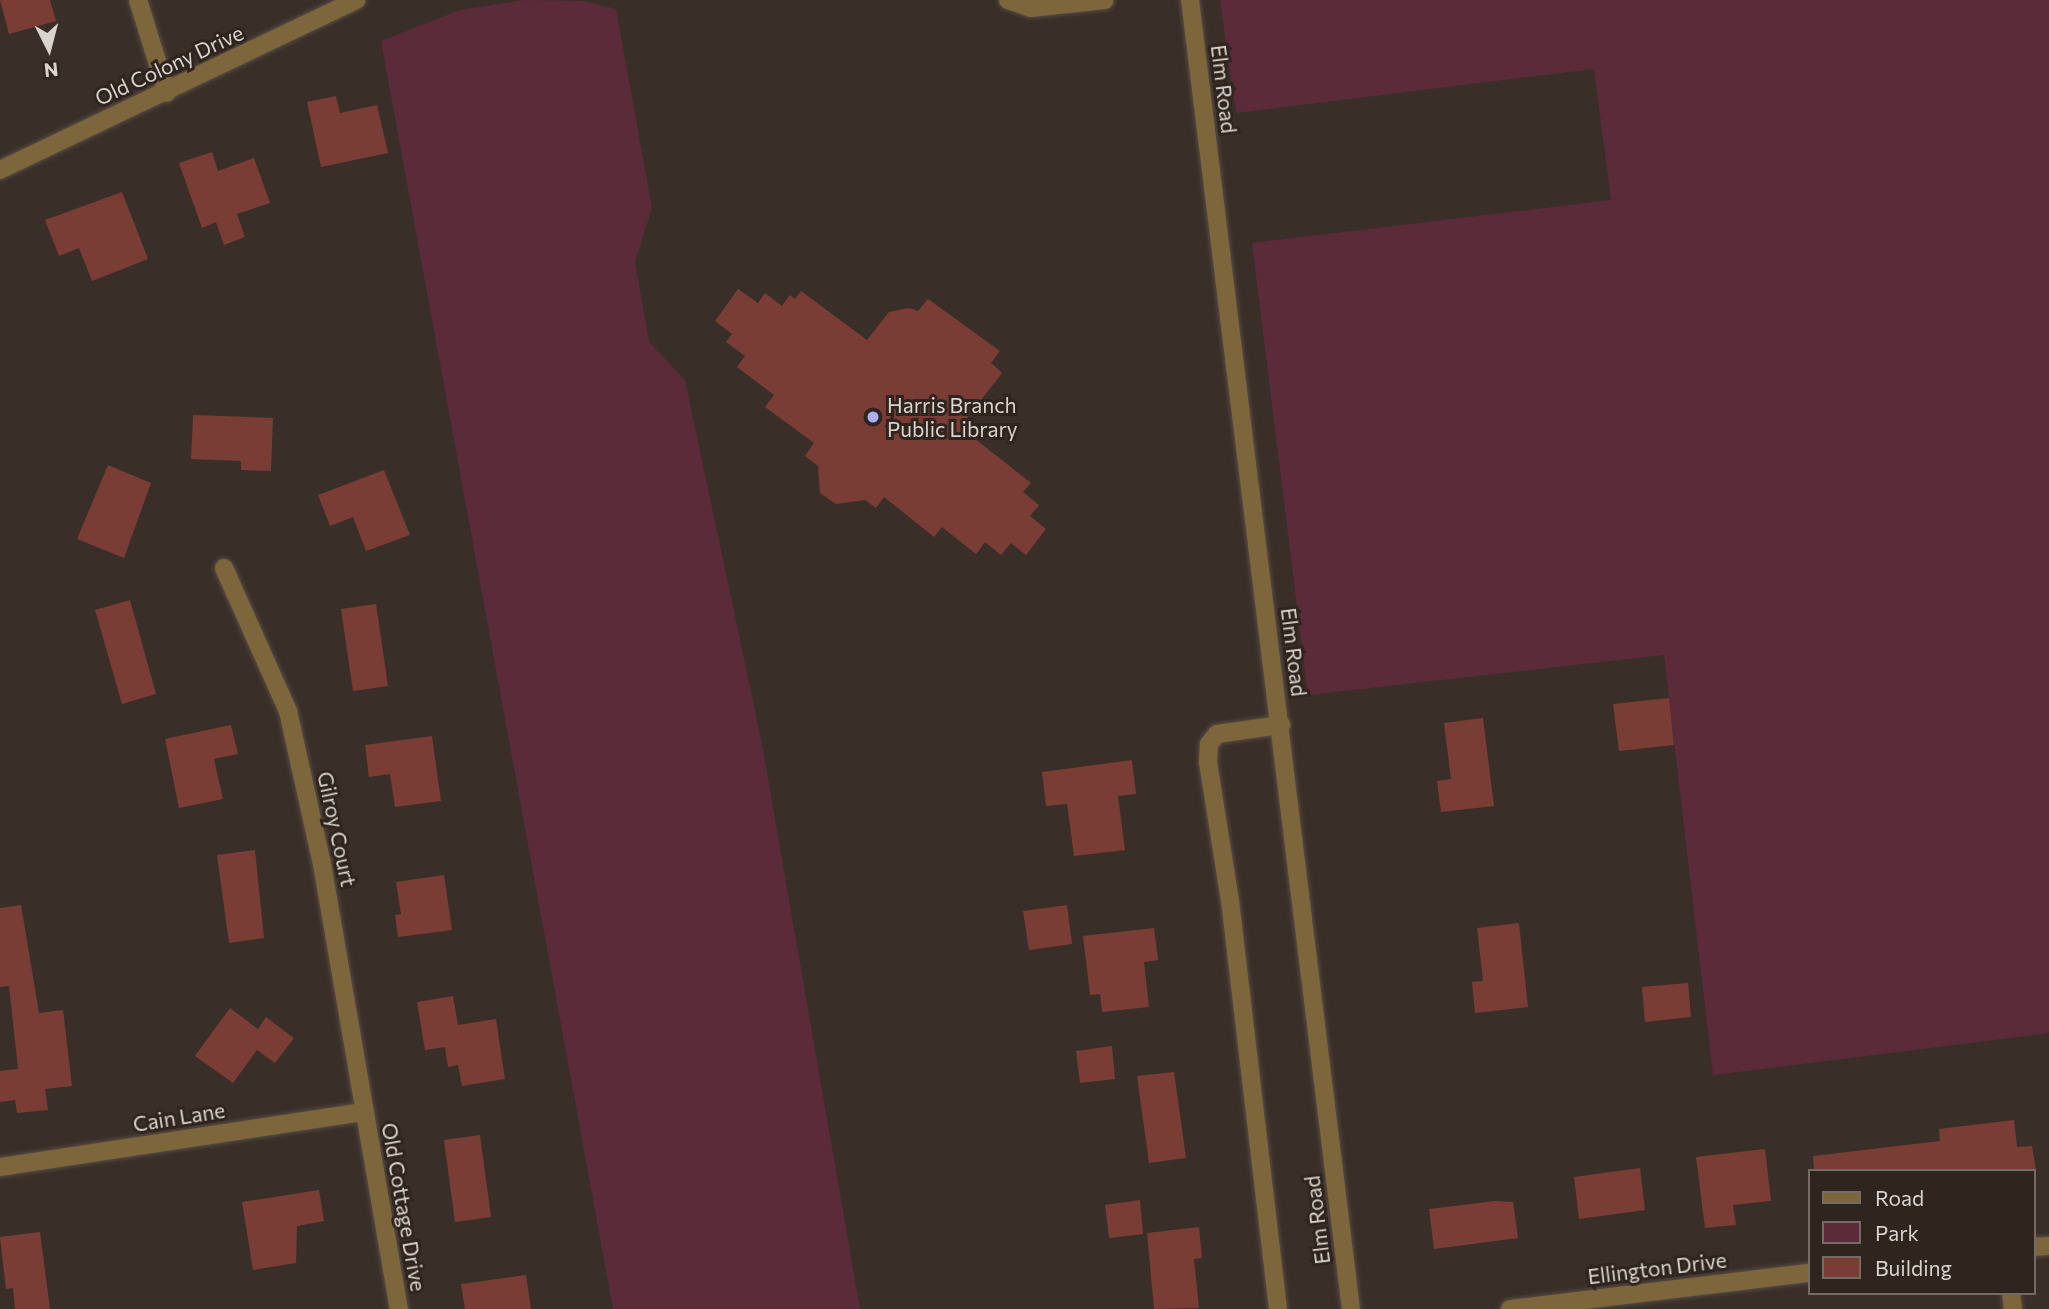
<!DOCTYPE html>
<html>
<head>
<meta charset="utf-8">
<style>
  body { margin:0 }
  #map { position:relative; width:2049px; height:1309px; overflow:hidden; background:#3a2f28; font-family:Commissioner,sans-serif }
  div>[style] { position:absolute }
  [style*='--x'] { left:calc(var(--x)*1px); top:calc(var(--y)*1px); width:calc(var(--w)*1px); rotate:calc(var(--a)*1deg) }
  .green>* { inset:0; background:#5b2b3a }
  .building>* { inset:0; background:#793d35 }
  .roads { filter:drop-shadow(0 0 2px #574d46) drop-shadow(0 0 2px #574d46) }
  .minor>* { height:18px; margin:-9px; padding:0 9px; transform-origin:9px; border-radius:9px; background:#7d663c }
  .dots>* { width:19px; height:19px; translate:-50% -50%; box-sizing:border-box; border:4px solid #30251e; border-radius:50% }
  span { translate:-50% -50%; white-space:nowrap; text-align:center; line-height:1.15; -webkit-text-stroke:6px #30251e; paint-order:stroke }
  .street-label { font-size:21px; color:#dad3ce }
  .poi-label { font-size:21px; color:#dad3ce }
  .left { translate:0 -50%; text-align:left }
  .legend { position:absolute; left:1808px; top:1169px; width:228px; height:126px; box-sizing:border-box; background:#30251e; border:2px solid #746b64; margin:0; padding:9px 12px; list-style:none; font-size:21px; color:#dad3ce }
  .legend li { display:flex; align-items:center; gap:14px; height:35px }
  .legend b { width:35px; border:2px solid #746b64 }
  .north { position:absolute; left:14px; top:14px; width:70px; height:70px; -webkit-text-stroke:5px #30251e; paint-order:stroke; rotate:174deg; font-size:19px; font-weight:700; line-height:28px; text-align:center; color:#dad3ce }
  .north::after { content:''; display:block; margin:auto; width:24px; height:32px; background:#dad3ce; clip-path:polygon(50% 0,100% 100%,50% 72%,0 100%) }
</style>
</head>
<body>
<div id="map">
  <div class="green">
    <div style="clip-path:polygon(524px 0,584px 1px,616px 9px,652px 208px,635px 262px,649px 342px,685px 380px,762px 744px,860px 1309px,613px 1309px,381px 41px,460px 10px)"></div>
    <div style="clip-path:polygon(1220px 0,2049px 0,2049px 1033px,1713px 1075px,1664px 655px,1308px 695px,1252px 243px,1611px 200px,1594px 69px,1236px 113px)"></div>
  </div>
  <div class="building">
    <div style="clip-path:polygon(0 0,50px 0,56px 21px,9px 34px)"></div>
    <div style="clip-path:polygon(336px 96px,340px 113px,377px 105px,388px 153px,321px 167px,307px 102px)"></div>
    <div style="clip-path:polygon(212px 152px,218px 171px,254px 158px,270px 203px,237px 214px,245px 237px,224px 245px,216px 222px,202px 228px,179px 163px)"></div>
    <div style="clip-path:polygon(122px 192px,148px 259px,92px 281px,79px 248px,59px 256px,45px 220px)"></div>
    <div style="clip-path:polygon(738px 289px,758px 303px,765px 293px,782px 306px,790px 295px,795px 299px,801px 291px,867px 340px,889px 312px,909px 308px,918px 311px,928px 299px,1000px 351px,991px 363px,1002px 373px,960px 427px,1031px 483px,1023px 492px,1039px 505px,1030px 516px,1046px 529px,1026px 555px,1011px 543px,1001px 555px,985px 542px,976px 554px,942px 527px,934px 537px,884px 497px,876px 508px,865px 500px,836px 504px,820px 493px,818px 466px,805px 456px,814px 443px,765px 407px,774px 395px,737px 367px,745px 356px,726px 342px,732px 334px,715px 321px)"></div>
    <div style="clip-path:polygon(193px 415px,273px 418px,271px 471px,241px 470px,241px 461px,191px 459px)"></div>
    <div style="clip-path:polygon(108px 465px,151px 483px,124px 558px,77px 539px)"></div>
    <div style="clip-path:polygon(384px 470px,410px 535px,366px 551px,353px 517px,330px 526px,318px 495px)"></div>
    <div style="clip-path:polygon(130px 600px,156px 694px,122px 704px,95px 610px)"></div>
    <div style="clip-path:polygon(376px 604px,388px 686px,353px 691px,341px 609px)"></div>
    <div style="clip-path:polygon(1669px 698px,1674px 745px,1619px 751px,1613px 704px)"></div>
    <div style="clip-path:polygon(1483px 718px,1494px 806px,1441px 812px,1437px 781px,1451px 779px,1444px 723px)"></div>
    <div style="clip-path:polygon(231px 725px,238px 754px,214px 759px,223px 799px,179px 808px,165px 739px)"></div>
    <div style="clip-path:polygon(432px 736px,441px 801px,395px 807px,390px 774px,369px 777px,365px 745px)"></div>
    <div style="clip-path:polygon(1132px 760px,1136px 794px,1118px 796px,1125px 850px,1074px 856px,1067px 804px,1046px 806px,1042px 772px)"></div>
    <div style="clip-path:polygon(255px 850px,264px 938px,229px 943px,217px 855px)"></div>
    <div style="clip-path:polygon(444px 875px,452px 930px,398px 937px,395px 915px,401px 914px,396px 882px)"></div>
    <div style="clip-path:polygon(21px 905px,39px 1013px,63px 1010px,72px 1086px,45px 1089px,48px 1110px,17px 1113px,15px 1100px,0 1102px,0 1071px,18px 1069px,9px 986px,0 987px,0 908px)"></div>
    <div style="clip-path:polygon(1067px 905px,1072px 944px,1029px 950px,1023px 911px)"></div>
    <div style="clip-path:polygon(1519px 923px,1528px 1007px,1475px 1013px,1472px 982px,1483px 981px,1477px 928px)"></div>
    <div style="clip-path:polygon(1154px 928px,1158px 960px,1144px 962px,1149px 1007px,1102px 1012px,1100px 994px,1090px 995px,1083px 936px)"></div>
    <div style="clip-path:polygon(1688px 983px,1691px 1017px,1645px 1022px,1642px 987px)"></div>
    <div style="clip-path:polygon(453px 996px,458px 1025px,496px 1019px,505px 1079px,462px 1086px,458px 1065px,448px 1067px,445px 1047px,425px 1050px,417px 1002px)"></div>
    <div style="clip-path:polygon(230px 1008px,258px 1029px,266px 1017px,294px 1038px,275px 1063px,257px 1050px,233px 1083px,195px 1056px)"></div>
    <div style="clip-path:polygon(1112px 1046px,1115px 1079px,1080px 1083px,1076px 1051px)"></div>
    <div style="clip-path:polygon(1174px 1072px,1186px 1158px,1149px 1163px,1137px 1076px)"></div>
    <div style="clip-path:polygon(2014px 1120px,2017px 1147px,2032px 1146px,2036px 1171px,1814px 1171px,1813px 1156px,1940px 1141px,1939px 1129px)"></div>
    <div style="clip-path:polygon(480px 1135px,491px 1217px,455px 1222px,444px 1140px)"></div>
    <div style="clip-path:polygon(1765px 1149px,1771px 1201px,1733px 1205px,1736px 1225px,1705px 1228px,1696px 1157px)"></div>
    <div style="clip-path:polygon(1640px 1168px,1645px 1210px,1579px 1219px,1574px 1177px)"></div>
    <div style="clip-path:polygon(319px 1190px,324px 1221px,297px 1226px,296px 1263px,253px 1270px,242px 1202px)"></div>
    <div style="clip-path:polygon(1140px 1200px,1143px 1234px,1109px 1238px,1105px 1205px)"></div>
    <div style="clip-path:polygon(1495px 1201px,1513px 1202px,1518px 1238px,1434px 1249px,1429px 1209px)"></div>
    <div style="clip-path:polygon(1199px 1227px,1202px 1258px,1194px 1259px,1199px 1308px,1154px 1309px,1147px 1233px)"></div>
    <div style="clip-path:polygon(40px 1232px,50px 1309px,15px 1309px,13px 1288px,6px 1289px,0 1237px)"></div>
    <div style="clip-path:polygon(526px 1275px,531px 1309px,465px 1309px,461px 1284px)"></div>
  </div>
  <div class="roads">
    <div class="minor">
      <div style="--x:138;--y:0;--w:97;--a:72.7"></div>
      <div style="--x:1008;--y:0;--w:24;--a:19"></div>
      <div style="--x:1031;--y:8;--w:74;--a:-6.2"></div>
      <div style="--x:1190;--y:0;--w:1319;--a:82.99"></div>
      <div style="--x:0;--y:170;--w:395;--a:-25.5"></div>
      <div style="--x:224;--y:568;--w:157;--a:65.9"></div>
      <div style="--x:288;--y:711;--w:157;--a:77.5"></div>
      <div style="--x:322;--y:864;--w:452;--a:80.2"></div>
      <div style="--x:0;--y:1167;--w:369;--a:-8.6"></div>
      <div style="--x:2033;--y:1247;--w:16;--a:-4"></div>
      <div style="--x:2011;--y:1293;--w:16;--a:83"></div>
      <div style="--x:1278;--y:1309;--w:411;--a:-96.7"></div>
      <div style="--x:1230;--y:901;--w:141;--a:-99"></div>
      <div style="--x:1208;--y:762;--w:18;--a:-87"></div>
      <div style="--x:1209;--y:744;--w:13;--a:-51"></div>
      <div style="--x:1217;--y:734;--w:65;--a:-8"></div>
      <div style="--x:1510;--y:1309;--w:301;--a:-6.9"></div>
    </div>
  </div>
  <div class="dots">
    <div style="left:873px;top:417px;background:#abaffb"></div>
  </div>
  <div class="street-label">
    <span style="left:169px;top:65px;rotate:-25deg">Old Colony Drive</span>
    <span style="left:1224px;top:89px;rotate:83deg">Elm Road</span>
    <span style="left:1294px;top:652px;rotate:83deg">Elm Road</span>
    <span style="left:337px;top:829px;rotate:78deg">Gilroy Court</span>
    <span style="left:179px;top:1117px;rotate:-9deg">Cain Lane</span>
    <span style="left:404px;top:1207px;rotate:80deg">Old Cottage Drive</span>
    <span style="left:1317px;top:1220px;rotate:-97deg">Elm Road</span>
    <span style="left:1657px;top:1268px;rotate:-7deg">Ellington Drive</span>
  </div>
  <div class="poi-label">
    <span class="left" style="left:887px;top:417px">Harris Branch<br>Public Library</span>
  </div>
  <ul class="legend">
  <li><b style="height:9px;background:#7d663c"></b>Road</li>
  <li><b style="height:19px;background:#5b2b3a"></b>Park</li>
  <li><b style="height:19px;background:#793d35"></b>Building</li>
  </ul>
  <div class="north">N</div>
</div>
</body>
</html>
